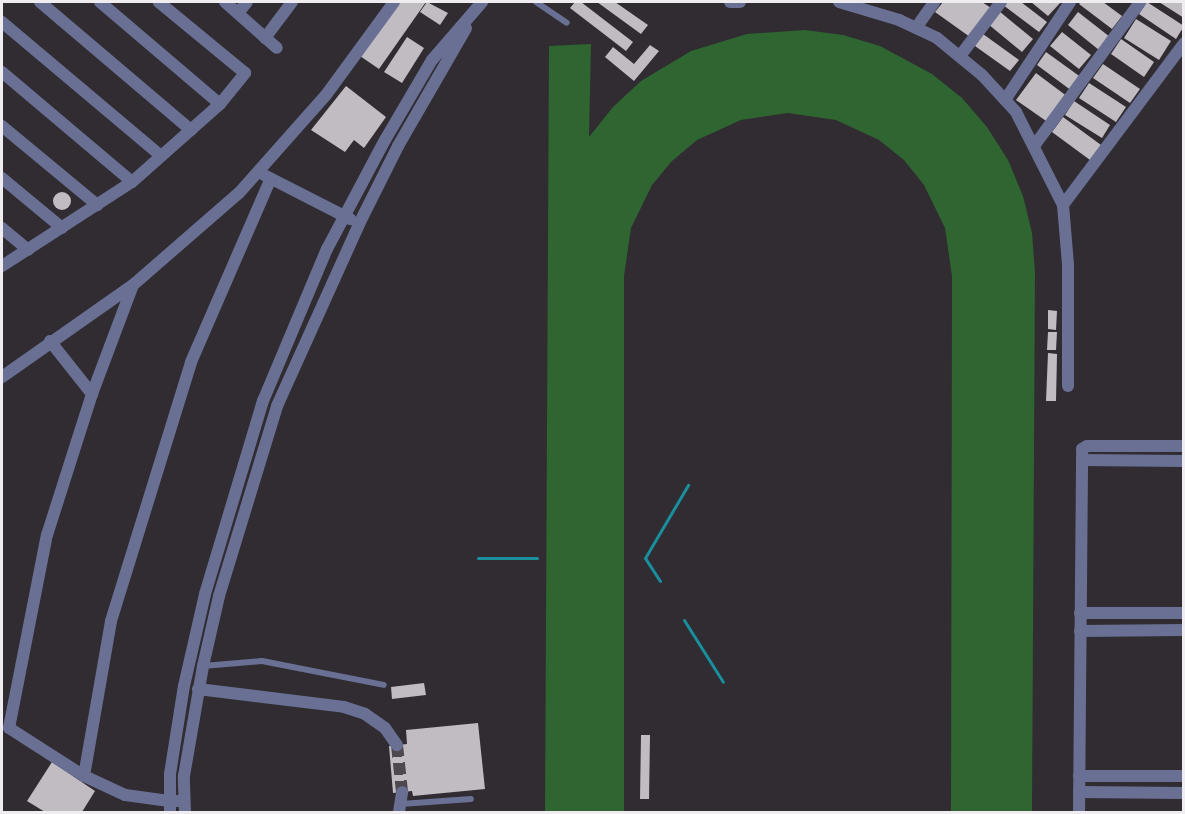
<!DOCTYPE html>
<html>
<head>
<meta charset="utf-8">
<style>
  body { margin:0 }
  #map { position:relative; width:1185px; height:814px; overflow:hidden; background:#302c32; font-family:Karla,sans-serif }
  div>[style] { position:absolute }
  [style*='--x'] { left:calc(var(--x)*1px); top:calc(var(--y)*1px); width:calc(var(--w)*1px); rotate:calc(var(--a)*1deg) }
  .green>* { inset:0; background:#2f6530 }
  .stream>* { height:3px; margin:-1.5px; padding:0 1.5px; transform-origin:1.5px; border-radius:1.5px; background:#198f9d }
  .building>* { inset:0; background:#c1bbc2 }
  .round { border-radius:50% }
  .minor-tunnel>* { height:12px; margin-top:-6px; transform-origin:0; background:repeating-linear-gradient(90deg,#4d494f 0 12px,transparent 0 18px) }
  .service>* { height:6px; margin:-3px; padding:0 3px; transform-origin:3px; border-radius:3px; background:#697093 }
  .minor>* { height:12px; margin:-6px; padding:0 6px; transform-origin:6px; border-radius:6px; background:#697093 }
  span { translate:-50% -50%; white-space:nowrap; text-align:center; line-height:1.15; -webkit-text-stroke:6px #302c32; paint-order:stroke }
  .frame { position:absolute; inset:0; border:3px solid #f0edf1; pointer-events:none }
</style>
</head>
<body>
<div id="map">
  <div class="green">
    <div style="clip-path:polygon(805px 30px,843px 35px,880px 46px,932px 74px,962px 98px,987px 127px,1008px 160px,1023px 196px,1032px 233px,1035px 272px,1032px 812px,951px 812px,952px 276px,945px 228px,924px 185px,904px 160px,879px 140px,836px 120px,788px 113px,741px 120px,697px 140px,672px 161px,652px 185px,631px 228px,624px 276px,624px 812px,545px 812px,549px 46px,591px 44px,589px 137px,613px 107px,641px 81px,691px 51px,747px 34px)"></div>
  </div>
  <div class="stream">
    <div style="--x:478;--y:558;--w:59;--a:0"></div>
    <div style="--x:660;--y:581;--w:27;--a:-123"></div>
    <div style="--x:645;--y:558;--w:85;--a:-59.5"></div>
    <div style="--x:684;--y:620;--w:73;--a:57.8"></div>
  </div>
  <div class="building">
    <div style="clip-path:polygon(399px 2px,426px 2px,379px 69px,360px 56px)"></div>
    <div style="clip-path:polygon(427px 2px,448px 13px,440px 25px,420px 12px)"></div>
    <div style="clip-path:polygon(575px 2px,581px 2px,633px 42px,626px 51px,570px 8px)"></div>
    <div style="clip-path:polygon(597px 2px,615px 2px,648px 25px,641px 34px)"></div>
    <div style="clip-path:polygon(943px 2px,982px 2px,991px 8px,970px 37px,935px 12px)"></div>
    <div style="clip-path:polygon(1005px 2px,1021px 2px,1047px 22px,1039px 32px,1003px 5px)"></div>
    <div style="clip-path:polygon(1031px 2px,1061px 2px,1048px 16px)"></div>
    <div style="clip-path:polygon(1081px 2px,1103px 2px,1122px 16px,1112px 29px,1079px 4px)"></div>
    <div style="clip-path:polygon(1147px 2px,1184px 26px,1176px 39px,1139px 14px)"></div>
    <div style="clip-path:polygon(1159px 2px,1184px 3px,1184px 18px)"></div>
    <div style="clip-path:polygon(999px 11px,1033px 39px,1022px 52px,988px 24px)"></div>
    <div style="clip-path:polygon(1078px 12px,1110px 37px,1099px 50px,1068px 25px)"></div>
    <div style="clip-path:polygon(1136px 19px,1171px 41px,1159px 60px,1124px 38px)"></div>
    <div style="clip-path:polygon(1062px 32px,1091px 55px,1079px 69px,1050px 46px)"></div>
    <div style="clip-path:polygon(983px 34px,1019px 60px,1010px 71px,975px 46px)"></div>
    <div style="clip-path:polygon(407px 37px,424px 48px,402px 83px,384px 72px)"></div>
    <div style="clip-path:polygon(1121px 39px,1154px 62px,1144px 77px,1111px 54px)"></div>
    <div style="clip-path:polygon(650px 45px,659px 51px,634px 81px,605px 57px,613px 47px,634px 64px)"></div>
    <div style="clip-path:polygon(1046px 52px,1082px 78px,1072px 91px,1037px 65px)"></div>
    <div style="clip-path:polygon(1103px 64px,1140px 89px,1130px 103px,1093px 78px)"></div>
    <div style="clip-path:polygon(1036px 73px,1068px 97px,1049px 123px,1016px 100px)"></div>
    <div style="clip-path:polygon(1089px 83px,1126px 107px,1116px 122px,1079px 98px)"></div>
    <div style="clip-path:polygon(346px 86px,386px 117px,364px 148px,354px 140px,345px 152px,311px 130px)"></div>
    <div style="clip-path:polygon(1074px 101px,1110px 125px,1102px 138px,1065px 115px)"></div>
    <div style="clip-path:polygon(1063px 117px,1101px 145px,1090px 160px,1052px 132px)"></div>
    <div class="round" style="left:53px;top:192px;width:18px;height:18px"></div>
    <div style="clip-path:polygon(1048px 310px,1057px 311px,1056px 330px,1048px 329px)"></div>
    <div style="clip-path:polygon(1048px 332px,1057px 332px,1056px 350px,1047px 350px)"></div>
    <div style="clip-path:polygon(1048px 353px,1057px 354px,1056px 401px,1046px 401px)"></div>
    <div style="clip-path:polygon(424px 683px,426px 695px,392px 699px,391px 687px)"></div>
    <div style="clip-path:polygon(478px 723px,485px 789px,413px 796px,412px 791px,393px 793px,389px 746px,407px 744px,406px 730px)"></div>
    <div style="clip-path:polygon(641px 735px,650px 735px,649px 799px,640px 799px)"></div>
    <div style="clip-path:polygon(52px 762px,95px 791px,82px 812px,45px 812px,27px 801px)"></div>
  </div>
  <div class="minor-tunnel">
    <div style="--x:397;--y:745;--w:47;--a:83.9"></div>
  </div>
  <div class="service">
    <div style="--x:536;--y:2;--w:37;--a:34"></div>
    <div style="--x:203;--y:666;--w:59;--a:-4.8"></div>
    <div style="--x:262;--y:661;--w:124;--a:11.1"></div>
    <div style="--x:401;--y:804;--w:70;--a:-4.1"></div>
  </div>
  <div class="minor">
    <div style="--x:40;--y:2;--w:198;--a:40.3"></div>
    <div style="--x:100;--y:2;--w:157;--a:40.4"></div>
    <div style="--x:225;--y:2;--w:69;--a:41.5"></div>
    <div style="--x:730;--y:2;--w:10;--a:0"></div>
    <div style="--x:839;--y:2;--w:63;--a:16.7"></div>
    <div style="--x:899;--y:20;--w:42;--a:25.3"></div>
    <div style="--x:937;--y:38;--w:58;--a:39.4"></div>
    <div style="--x:982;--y:75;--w:50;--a:47.4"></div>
    <div style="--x:1016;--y:112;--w:104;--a:63.2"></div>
    <div style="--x:1063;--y:205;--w:60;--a:85.2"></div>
    <div style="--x:1068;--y:265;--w:121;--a:90"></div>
    <div style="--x:238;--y:13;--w:14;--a:-51"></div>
    <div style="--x:2;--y:22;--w:208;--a:40.1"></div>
    <div style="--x:916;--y:28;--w:32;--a:-55"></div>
    <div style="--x:265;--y:38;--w:45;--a:-53.1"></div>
    <div style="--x:960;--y:56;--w:68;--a:-52.8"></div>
    <div style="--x:2;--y:72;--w:170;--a:40.2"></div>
    <div style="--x:1005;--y:100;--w:118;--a:-56.4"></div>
    <div style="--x:2;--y:126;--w:124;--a:39.7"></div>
    <div style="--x:1034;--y:146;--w:179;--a:-53.6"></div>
    <div style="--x:264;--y:175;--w:97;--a:27.1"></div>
    <div style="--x:2;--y:178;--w:78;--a:39.8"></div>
    <div style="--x:1063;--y:205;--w:202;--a:-53.2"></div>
    <div style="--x:2;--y:228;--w:34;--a:40"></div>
    <div style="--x:2;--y:266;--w:155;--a:-32.9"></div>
    <div style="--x:132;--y:182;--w:118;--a:-41.6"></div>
    <div style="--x:220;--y:104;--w:40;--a:-51"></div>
    <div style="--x:245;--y:73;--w:112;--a:-140.5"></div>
    <div style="--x:50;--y:341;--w:68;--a:51.6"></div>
    <div style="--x:2;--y:377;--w:160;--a:-35.1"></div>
    <div style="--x:1082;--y:460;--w:102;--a:0.6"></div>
    <div style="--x:1080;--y:613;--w:104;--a:0"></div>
    <div style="--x:1080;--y:631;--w:104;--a:-0.6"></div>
    <div style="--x:198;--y:689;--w:147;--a:7"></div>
    <div style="--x:344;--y:707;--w:22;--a:18"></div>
    <div style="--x:365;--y:714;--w:24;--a:35"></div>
    <div style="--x:385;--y:728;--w:21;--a:55"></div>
    <div style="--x:84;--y:776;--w:157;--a:-80.1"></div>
    <div style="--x:111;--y:621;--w:271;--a:-72.8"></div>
    <div style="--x:191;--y:362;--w:198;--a:-66.5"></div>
    <div style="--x:1079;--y:776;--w:105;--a:0"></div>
    <div style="--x:1079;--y:792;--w:105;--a:0.5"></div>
    <div style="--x:184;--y:801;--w:15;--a:180"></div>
    <div style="--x:169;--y:801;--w:44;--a:-172.2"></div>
    <div style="--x:125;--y:795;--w:45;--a:-155.1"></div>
    <div style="--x:84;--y:776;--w:89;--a:-147.4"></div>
    <div style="--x:9;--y:728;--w:197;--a:-78.9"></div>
    <div style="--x:47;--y:535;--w:148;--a:-72.3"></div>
    <div style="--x:92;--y:394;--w:116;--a:-69.4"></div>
    <div style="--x:133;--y:285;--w:140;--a:-41"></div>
    <div style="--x:239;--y:193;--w:131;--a:-48.4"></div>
    <div style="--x:326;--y:95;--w:115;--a:-53.8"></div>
    <div style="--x:170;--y:812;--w:38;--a:-90"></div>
    <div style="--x:170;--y:774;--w:89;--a:-81"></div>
    <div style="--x:184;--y:686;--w:94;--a:-77.1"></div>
    <div style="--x:205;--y:594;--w:202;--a:-73.3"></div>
    <div style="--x:263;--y:401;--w:165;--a:-67.2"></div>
    <div style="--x:327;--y:249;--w:123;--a:-62"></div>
    <div style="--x:385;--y:140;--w:93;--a:-59.6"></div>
    <div style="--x:432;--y:60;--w:77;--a:-49.2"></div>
    <div style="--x:185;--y:812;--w:36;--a:-92"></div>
    <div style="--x:184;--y:776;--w:112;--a:-80.2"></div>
    <div style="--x:203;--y:666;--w:72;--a:-77.1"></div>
    <div style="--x:219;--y:596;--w:199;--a:-73"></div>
    <div style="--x:277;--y:406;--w:200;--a:-65.7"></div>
    <div style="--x:359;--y:224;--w:87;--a:-63.4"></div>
    <div style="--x:398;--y:146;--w:136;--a:-60"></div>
    <div style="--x:399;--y:812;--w:20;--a:-81"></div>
    <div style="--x:1079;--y:812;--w:363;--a:-89.5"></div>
    <div style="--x:1082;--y:449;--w:6;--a:-31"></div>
    <div style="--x:1087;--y:446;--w:97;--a:0"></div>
  </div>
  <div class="frame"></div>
</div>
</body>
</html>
